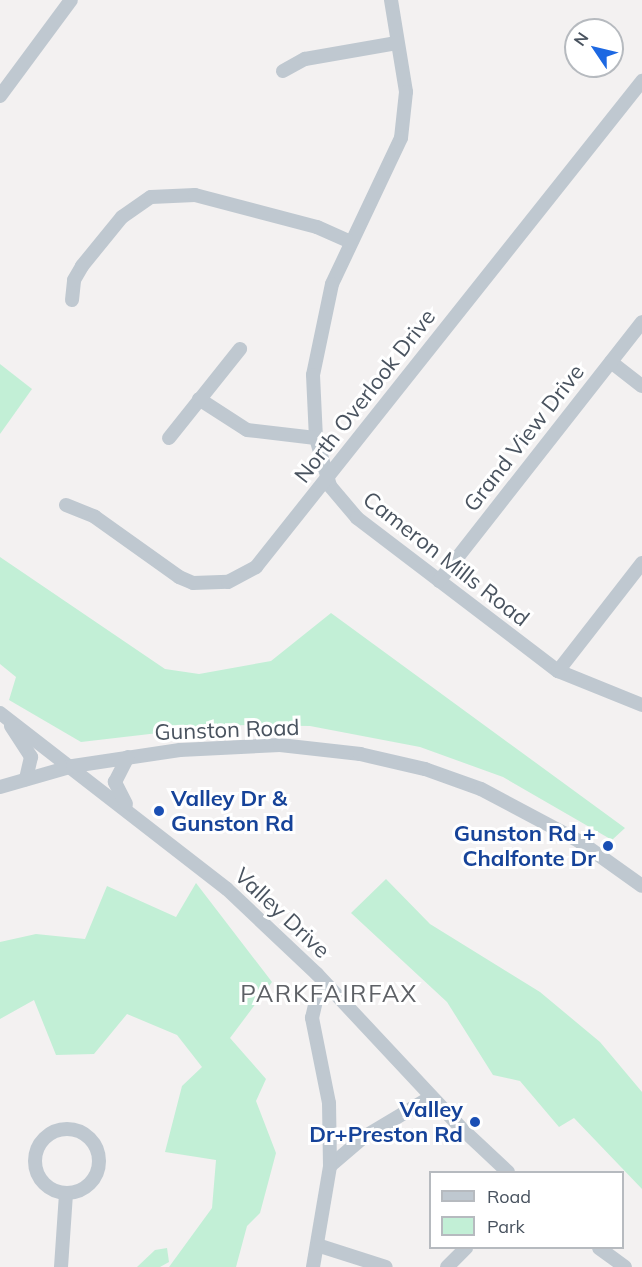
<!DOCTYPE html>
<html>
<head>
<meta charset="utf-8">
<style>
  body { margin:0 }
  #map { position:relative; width:642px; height:1267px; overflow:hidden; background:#f3f1f1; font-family:Mulish,sans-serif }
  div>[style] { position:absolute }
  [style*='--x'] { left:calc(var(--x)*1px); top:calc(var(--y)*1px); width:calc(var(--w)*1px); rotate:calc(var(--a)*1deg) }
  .green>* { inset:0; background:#c2efd6 }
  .minor>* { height:14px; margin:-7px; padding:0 7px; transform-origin:7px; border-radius:7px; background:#bfc8d0 }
  .minor>.ring { margin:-7px; padding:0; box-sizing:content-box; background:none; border:14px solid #bfc8d0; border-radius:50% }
  .dots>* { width:16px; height:16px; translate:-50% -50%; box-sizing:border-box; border:3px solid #fff; border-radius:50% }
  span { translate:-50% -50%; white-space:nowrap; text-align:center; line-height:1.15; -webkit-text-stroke:6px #fff; paint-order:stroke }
  .street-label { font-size:22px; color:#49535f }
  .transit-label { font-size:22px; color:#164399; font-weight:700 }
  .left { translate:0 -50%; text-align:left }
  .right { translate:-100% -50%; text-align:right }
  .neighbourhood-label { font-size:24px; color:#5e6166; letter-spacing:1.5px }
  .legend { position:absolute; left:429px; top:1171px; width:195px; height:78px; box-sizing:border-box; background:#fff; border:2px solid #b6babf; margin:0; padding:8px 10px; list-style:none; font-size:18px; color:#49535f }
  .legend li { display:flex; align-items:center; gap:12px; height:30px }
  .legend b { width:30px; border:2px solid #b6babf }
  .north { position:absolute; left:564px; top:18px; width:60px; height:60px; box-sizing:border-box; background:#fff; border:2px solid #b6babf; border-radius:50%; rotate:305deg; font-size:16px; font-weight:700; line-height:24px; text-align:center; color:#49535f }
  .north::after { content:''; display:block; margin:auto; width:21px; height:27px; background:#1d68e2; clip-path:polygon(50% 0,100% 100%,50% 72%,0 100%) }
</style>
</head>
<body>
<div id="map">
  <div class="green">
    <div style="clip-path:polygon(0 364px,32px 389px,0 434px)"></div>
    <div style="clip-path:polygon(0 557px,165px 669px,199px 674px,271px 661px,331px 613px,625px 828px,612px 840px,503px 777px,420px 747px,310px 726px,227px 725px,81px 742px,9px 700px,16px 677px,0 664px)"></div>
    <div style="clip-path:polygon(386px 879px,430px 924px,540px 992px,600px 1042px,642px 1092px,642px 1189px,574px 1118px,559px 1127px,520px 1081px,493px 1075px,447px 1002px,351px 913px)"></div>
    <div style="clip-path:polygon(196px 883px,272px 982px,230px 1038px,266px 1079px,256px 1101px,276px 1153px,260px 1213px,247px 1226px,236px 1267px,169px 1267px,212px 1208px,216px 1160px,165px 1152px,182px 1086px,202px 1067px,177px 1035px,127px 1014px,94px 1054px,56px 1055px,34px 1000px,0 1019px,0 942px,36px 934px,85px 939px,107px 886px,176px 917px)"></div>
    <div style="clip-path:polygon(167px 1248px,169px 1262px,160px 1267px,137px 1267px,155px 1250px)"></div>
  </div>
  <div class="minor">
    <div style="--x:391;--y:0;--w:93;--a:80.7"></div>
    <div style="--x:406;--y:92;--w:46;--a:96.2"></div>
    <div style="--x:401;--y:138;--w:161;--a:115.3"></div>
    <div style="--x:332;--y:284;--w:93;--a:101.8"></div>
    <div style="--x:313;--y:375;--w:63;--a:87.3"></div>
    <div style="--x:316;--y:438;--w:50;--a:73.7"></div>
    <div style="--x:330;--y:486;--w:42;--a:49.8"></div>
    <div style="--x:357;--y:518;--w:253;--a:37.3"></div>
    <div style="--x:558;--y:671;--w:91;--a:22"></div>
    <div style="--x:283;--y:71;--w:25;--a:-29"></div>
    <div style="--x:305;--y:59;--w:93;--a:-9.9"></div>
    <div style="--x:0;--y:96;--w:119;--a:-53.5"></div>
    <div style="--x:72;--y:300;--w:20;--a:-84"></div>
    <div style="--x:74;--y:280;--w:16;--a:-60"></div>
    <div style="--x:82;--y:266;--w:63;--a:-50.8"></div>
    <div style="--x:122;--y:217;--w:35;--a:-35"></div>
    <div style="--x:151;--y:197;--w:44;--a:-2.6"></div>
    <div style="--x:195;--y:195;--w:126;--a:14.7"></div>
    <div style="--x:317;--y:227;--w:36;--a:24"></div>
    <div style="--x:611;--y:362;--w:39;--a:38"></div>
    <div style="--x:199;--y:399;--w:57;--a:32.9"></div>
    <div style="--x:247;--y:430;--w:69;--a:6.6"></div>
    <div style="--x:169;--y:438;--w:114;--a:-51.4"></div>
    <div style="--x:66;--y:505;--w:31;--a:22"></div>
    <div style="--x:95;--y:517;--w:103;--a:35.5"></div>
    <div style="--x:179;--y:577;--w:15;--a:23"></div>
    <div style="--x:193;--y:583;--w:35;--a:-2"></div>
    <div style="--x:228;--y:582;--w:32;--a:-28"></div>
    <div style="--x:256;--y:567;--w:621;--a:-51.54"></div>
    <div style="--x:439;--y:581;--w:329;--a:-51.9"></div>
    <div style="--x:558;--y:671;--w:137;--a:-52.1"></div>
    <div style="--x:0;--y:713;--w:287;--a:37.8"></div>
    <div style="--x:227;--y:889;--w:124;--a:43.4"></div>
    <div style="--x:317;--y:974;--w:209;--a:46.9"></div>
    <div style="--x:460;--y:1127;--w:66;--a:43.2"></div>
    <div style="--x:11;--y:726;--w:37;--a:57"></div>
    <div style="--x:31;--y:757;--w:23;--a:103"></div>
    <div style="--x:0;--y:787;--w:76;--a:-16"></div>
    <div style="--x:73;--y:766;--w:108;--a:-8.5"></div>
    <div style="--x:180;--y:750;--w:100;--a:-2.9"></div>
    <div style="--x:280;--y:745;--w:81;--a:6.4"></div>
    <div style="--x:360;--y:754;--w:67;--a:13"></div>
    <div style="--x:425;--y:769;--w:59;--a:19.7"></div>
    <div style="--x:481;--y:789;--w:111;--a:28"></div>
    <div style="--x:579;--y:841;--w:77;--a:35.5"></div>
    <div style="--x:126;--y:804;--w:25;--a:-117"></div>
    <div style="--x:115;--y:782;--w:28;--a:-63"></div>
    <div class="ring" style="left:35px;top:1129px;width:50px;height:50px"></div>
    <div style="--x:330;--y:1166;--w:45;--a:-40.5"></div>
    <div style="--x:364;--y:1137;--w:78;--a:-30.8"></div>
    <div style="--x:317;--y:1245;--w:72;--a:17.7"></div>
    <div style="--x:599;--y:1248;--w:32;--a:36"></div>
    <div style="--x:61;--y:1267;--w:74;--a:-86.1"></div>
    <div style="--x:313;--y:1267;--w:102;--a:-80.4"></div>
    <div style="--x:330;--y:1166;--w:63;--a:-90.9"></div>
    <div style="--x:329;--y:1103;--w:87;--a:-101.3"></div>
    <div style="--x:312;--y:1018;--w:18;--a:-77"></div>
    <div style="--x:316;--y:1000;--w:18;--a:-49"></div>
    <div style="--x:447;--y:1267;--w:27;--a:-45"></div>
  </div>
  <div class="dots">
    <div style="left:159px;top:811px;background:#1a4fb4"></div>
    <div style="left:608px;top:846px;background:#1a4fb4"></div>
    <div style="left:475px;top:1122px;background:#1a4fb4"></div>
  </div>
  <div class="street-label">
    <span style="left:365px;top:396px;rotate:-52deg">North Overlook Drive</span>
    <span style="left:524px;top:438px;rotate:-52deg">Grand View Drive</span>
    <span style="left:446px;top:559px;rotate:38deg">Cameron Mills Road</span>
    <span style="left:227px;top:730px;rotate:-2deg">Gunston Road</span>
    <span style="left:282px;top:913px;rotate:43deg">Valley Drive</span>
  </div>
  <div class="transit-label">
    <span class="left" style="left:171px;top:811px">Valley Dr &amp;<br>Gunston Rd</span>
    <span class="right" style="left:596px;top:846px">Gunston Rd +<br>Chalfonte Dr</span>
    <span class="right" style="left:463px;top:1122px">Valley<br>Dr+Preston Rd</span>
  </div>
  <div class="neighbourhood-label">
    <span style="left:329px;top:994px">PARKFAIRFAX</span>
  </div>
  <ul class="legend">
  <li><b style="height:8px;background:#bfc8d0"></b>Road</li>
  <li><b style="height:16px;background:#c2efd6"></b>Park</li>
  </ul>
  <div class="north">N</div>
</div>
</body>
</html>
